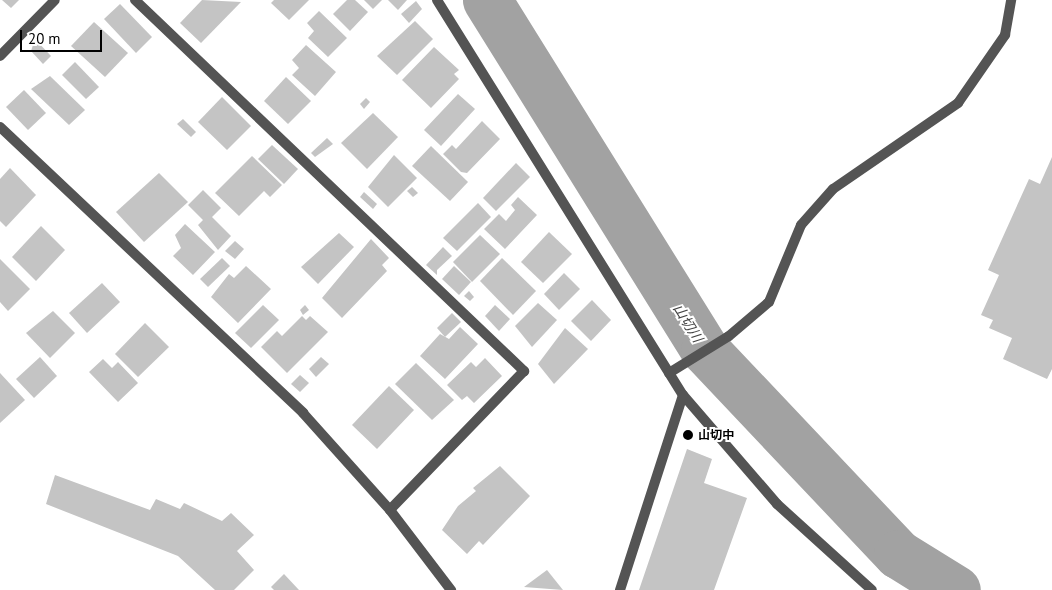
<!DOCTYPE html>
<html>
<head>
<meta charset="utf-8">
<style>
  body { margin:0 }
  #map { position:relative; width:1052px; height:590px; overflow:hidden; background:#fff; font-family:"PT Sans","Noto Sans JP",sans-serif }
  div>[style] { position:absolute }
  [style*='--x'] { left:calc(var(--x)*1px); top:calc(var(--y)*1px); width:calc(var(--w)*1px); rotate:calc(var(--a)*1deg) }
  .river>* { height:49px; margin:-24.5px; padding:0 24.5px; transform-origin:24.5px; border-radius:24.5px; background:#a2a2a2 }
  .building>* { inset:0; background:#c4c4c4 }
  .street>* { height:10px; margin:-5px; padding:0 5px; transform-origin:5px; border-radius:5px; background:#545454 }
  .dots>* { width:14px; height:14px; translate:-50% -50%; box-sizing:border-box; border:2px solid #fff; border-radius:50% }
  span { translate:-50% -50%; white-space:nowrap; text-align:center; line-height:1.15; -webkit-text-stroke:4px #fff; paint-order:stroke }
  .poi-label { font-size:12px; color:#000; font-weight:700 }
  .left { translate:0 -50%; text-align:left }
  .water-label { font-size:14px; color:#434343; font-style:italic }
  .scale { position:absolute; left:20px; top:30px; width:82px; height:22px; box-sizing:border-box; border:2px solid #000; border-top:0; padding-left:6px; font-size:15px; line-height:18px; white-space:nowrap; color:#000; -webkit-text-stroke:4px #fff; paint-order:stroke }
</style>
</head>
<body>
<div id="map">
  <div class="river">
    <div style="--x:487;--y:0;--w:412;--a:58.1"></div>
    <div style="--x:705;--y:350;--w:281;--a:46.6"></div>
    <div style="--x:898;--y:554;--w:68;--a:31.8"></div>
  </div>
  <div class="building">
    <div style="clip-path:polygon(2px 0,19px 0,11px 8px)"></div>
    <div style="clip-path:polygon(202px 0,241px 2px,201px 43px,180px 23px)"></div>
    <div style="clip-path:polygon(274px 0,309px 0,289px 20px,271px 3px)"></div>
    <div style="clip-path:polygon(347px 0,355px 0,368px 12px,350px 31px,333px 14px)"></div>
    <div style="clip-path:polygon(364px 0,382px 0,373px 9px)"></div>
    <div style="clip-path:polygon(388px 0,407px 0,398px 10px)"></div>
    <div style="clip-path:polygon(416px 1px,422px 9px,409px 23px,401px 14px)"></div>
    <div style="clip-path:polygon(120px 4px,152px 37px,136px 53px,104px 19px)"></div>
    <div style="clip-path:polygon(319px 11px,347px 38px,328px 57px,308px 38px,314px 31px,307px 23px)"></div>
    <div style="clip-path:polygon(415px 21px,433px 39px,397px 75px,377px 56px)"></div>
    <div style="clip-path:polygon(94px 22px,128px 53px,105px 77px,71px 46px)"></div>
    <div style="clip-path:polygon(35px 39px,51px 56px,43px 64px,31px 51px)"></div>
    <div style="clip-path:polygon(306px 45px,336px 72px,315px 96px,292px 75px,299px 68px,292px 60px)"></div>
    <div style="clip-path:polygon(434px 47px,459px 70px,454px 74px,459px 79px,431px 108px,402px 80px)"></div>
    <div style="clip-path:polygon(75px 62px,99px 87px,86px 99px,62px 75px)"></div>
    <div style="clip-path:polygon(50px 76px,85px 110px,69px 125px,31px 89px)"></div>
    <div style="clip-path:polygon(286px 77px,311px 101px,288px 124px,264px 101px)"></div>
    <div style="clip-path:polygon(24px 90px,46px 113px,28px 130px,6px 107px)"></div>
    <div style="clip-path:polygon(458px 94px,475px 109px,441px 146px,424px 130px)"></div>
    <div style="clip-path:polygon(222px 97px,251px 126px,227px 150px,198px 122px)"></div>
    <div style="clip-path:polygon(366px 98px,370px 102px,364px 109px,360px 104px)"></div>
    <div style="clip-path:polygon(373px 113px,398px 137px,367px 169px,341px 143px)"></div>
    <div style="clip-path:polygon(183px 119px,196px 132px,191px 137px,177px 124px)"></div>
    <div style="clip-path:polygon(482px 121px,500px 139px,467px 173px,461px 172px,443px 154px,452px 145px,456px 149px)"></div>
    <div style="clip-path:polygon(327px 138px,333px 144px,315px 157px,311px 153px)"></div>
    <div style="clip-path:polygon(272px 145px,298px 169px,284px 184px,258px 159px)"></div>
    <div style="clip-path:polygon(431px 146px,468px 182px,450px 201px,412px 166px)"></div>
    <div style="clip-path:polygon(394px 155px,417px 178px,388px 207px,368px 187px)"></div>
    <div style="clip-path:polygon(252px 156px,282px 185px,270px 197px,264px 191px,239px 216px,215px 193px)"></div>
    <div style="clip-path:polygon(1052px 157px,1052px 369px,1047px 379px,1003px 359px,1012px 338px,989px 328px,993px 320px,981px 315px,999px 275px,988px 270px,1029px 179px,1040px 184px)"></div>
    <div style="clip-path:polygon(516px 163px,530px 177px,496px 211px,483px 198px)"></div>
    <div style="clip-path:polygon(10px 168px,36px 195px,6px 227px,0 221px,0 179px)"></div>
    <div style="clip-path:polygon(159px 173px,188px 202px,144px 242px,116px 212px)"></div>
    <div style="clip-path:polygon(412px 187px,418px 193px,413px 197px,407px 191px)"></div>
    <div style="clip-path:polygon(203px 190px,221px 208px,212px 217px,231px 236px,218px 250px,198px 225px,203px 220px,188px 205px)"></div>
    <div style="clip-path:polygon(364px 192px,377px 204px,373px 209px,360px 197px)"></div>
    <div style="clip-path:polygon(518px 197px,537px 215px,505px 249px,484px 229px,499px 214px,506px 221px,515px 210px,511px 205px)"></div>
    <div style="clip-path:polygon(478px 203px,491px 217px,457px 251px,443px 238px)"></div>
    <div style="clip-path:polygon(185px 224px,215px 252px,193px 275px,173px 256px,181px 248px,175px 235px)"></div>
    <div style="clip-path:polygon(41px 226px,65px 250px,36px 281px,12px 257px)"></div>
    <div style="clip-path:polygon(549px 232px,572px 254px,543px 283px,521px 262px)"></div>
    <div style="clip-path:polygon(339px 233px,354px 247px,318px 284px,301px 267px)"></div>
    <div style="clip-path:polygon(480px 235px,500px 254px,472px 282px,453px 262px)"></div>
    <div style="clip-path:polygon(371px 239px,389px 258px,382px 265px,387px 271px,342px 318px,322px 298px)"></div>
    <div style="clip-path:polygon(235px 241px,244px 249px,235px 259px,225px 251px)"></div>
    <div style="clip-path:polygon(443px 247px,452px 256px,437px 270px,437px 275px,426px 265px)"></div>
    <div style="clip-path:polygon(222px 258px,230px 266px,208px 287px,200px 279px)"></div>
    <div style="clip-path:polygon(502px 258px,536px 291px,513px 315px,480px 281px)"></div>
    <div style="clip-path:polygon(0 259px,30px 289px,8px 311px,0 302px)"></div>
    <div style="clip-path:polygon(246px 266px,271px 289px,238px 323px,211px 297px,229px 274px,234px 278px)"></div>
    <div style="clip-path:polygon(454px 266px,471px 282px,459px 295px,442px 279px)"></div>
    <div style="clip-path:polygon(564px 273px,580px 289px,559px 310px,544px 294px)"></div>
    <div style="clip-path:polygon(102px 283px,120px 302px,87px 333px,69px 313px)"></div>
    <div style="clip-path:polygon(469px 291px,474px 297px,470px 301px,464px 296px)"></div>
    <div style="clip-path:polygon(592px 300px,611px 320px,591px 341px,571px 321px)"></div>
    <div style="clip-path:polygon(538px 303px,557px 320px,532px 347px,515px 326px)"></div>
    <div style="clip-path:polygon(263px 305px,279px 320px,251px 348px,235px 333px)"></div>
    <div style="clip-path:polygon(305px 305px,309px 310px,303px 315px,300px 310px)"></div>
    <div style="clip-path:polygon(495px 305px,510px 319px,499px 331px,485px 316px)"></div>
    <div style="clip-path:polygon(53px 311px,75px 333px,50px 358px,26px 333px)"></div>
    <div style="clip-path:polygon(452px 313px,461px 322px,445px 337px,437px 328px)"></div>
    <div style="clip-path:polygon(302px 316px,306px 320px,310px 316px,328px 332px,287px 373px,261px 347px,277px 331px,282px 336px)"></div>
    <div style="clip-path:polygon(145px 323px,169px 347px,138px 377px,115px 354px)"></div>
    <div style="clip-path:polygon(460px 327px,478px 344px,445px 379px,420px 356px,440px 334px,449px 339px)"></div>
    <div style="clip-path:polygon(565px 328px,588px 349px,554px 384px,538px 364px)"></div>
    <div style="clip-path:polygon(40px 357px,57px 376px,34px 398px,16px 379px)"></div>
    <div style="clip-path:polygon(321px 357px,329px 364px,316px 377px,309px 369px)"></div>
    <div style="clip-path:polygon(485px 358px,502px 376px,474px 403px,467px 396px,462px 400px,447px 385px,471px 362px,476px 367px)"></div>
    <div style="clip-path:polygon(103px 359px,112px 368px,118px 362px,138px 383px,118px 402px,89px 372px)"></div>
    <div style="clip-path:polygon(416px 363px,454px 400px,432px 420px,395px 384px)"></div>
    <div style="clip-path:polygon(0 373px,25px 400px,0 423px)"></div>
    <div style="clip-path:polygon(300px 375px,309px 383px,300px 392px,291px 384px)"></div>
    <div style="clip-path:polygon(389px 386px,414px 410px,377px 449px,352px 425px)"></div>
    <div style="clip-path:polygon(687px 449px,712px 459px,704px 483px,747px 498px,714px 590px,639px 590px)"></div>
    <div style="clip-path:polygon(500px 466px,530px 496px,483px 545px,479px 541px,467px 554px,442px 530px,458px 506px,476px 491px,473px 488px)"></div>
    <div style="clip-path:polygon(55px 475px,150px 510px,156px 499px,180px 509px,184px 503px,222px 521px,231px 513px,254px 535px,237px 551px,254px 570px,234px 590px,215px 590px,178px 556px,46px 504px)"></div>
    <div style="clip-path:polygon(547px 570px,563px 590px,524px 587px)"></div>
    <div style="clip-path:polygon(284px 574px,299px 590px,274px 590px,271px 587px)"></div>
  </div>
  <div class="street">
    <div style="--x:135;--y:0;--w:538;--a:43.64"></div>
    <div style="--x:524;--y:371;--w:193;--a:134"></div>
    <div style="--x:437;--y:0;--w:465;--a:58.1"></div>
    <div style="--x:683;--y:395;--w:144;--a:49.2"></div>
    <div style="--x:777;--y:504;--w:128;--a:42.2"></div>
    <div style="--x:0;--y:56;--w:78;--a:-45.5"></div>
    <div style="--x:0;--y:127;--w:417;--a:43.3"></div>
    <div style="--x:303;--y:413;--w:130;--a:48.1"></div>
    <div style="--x:390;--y:510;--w:101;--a:52.7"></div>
    <div style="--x:669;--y:373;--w:70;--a:-31.7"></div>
    <div style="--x:729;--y:336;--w:52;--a:-40.4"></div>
    <div style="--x:769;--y:302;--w:83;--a:-67.4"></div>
    <div style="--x:801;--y:225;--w:48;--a:-48.4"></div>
    <div style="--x:833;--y:189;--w:152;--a:-34.5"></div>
    <div style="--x:958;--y:103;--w:83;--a:-55.3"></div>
    <div style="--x:1005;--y:35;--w:36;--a:-80"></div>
    <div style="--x:620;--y:590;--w:205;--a:-72.1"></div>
  </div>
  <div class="dots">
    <div style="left:688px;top:435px;background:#000"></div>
  </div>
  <div class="poi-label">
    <span class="left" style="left:698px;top:435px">山切中</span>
  </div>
  <div class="water-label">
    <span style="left:688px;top:323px;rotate:58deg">山切川</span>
  </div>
  <div class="scale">20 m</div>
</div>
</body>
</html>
